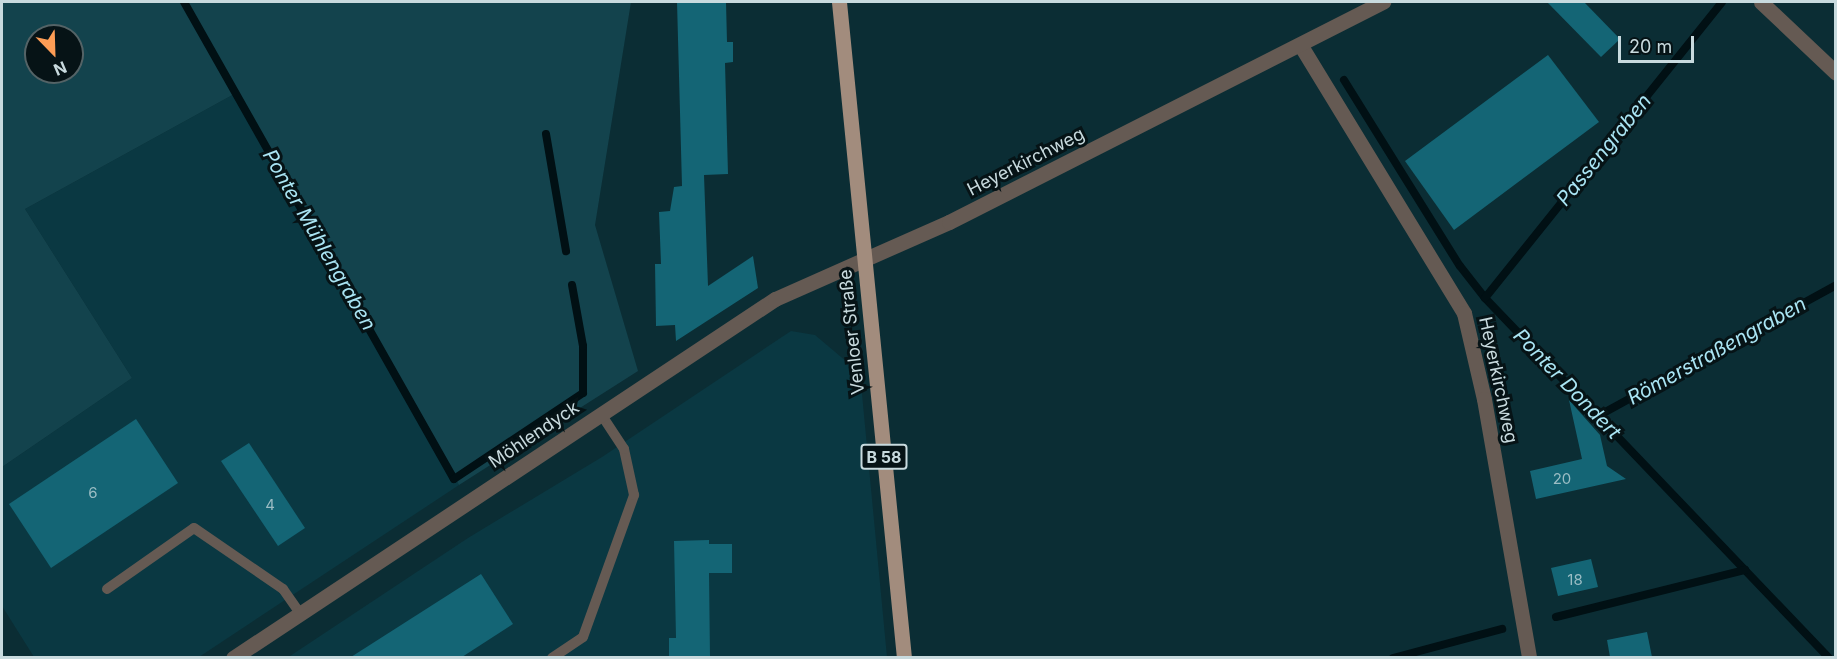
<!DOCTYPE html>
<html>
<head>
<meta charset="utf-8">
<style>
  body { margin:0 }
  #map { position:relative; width:1837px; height:659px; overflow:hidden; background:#0b2d34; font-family:Inter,sans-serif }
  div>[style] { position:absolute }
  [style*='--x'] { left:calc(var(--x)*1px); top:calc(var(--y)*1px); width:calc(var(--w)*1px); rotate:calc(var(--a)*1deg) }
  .built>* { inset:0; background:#0a3842 }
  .green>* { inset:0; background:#13434d }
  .stream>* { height:8px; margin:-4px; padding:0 4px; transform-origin:4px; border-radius:4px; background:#011014 }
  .building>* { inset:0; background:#146575 }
  .service>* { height:10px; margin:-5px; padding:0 5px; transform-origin:5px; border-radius:5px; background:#655a53 }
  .minor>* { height:15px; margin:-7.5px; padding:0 7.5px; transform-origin:7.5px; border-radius:7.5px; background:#655a53 }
  .tertiary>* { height:15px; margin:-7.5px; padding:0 7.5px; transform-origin:7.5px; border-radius:7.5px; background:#655a53 }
  .primary>* { height:15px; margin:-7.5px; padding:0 7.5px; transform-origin:7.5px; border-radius:7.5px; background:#a28c7d }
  span { translate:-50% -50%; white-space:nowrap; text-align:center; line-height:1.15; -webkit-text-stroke:6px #061316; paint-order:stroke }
  .number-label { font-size:15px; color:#9bbdc4 }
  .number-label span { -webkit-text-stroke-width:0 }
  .shield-label span { padding:2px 4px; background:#061316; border:2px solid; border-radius:4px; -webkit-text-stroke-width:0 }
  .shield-label { font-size:16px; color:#c8dade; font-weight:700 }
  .street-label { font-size:18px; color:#c8dade }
  .water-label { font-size:20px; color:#aae5f4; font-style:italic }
  .frame { position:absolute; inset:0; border:3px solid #c8dade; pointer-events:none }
  .north { position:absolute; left:24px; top:24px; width:60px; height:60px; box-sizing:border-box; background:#061316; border:2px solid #546366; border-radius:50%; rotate:157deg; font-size:16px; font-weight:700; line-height:24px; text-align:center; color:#c8dade }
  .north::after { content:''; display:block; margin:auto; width:21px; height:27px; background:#fd9d55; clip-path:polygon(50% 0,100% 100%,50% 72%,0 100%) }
  .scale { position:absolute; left:1618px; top:36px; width:76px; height:27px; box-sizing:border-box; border:3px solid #c8dade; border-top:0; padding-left:8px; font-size:18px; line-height:21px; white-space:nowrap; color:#c8dade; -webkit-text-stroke:4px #061316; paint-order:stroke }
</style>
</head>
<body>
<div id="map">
  <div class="built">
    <div style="clip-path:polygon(236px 93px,459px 485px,199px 657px,34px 657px,2px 606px,2px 467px,132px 378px,25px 209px)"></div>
    <div style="clip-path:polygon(791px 331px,815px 335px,860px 373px,887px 657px,287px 658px,468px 538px,602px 457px)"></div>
  </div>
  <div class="green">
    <div style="clip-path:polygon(evenodd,2px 2px,631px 2px,595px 225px,638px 371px,459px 485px,236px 93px,25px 209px,132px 378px,2px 467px,2px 2px,36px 36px,72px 36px,72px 72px,36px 72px,36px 36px)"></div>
  </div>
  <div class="stream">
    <div style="--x:184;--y:2;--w:548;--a:60.49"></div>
    <div style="--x:454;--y:479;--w:155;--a:-33.7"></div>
    <div style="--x:583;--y:393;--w:47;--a:-90"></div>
    <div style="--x:583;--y:346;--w:62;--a:-100.2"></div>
    <div style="--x:1344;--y:80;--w:219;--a:58.1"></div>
    <div style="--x:1460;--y:266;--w:41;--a:52"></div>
    <div style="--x:1485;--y:298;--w:498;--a:46.3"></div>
    <div style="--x:546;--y:134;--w:119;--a:80.3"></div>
    <div style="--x:1485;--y:298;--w:379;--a:-51.3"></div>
    <div style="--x:1598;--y:416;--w:272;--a:-28.8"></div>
    <div style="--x:1556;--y:617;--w:195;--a:-14"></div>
    <div style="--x:1393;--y:658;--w:113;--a:-14.9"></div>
  </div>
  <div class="building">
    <div style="clip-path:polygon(677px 2px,726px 2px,727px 42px,733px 42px,733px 62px,725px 63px,728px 174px,704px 175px,708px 286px,753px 256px,758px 288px,676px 341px,675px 325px,656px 326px,655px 264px,661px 264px,659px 212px,670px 211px,674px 187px,682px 186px)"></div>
    <div style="clip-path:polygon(1547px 2px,1584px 2px,1620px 39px,1601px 57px)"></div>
    <div style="clip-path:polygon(1548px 55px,1599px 122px,1454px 230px,1405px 161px)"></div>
    <div style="clip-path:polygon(1569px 400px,1600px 435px,1607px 466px,1626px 479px,1536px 499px,1530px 471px,1582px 459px)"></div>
    <div style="clip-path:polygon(136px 419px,178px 483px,51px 568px,9px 504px)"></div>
    <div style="clip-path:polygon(249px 443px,305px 528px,278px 546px,221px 461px)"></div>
    <div style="clip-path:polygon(709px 540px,709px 544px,732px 544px,732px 573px,709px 573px,710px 657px,669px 657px,669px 638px,676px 638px,674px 541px)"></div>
    <div style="clip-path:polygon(1591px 559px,1598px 587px,1558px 596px,1551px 568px)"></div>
    <div style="clip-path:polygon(481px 574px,513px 624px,462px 657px,351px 657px)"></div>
    <div style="clip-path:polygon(1647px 632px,1652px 657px,1610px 657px,1607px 640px)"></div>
  </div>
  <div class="service">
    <div style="--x:107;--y:589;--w:106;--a:-35"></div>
    <div style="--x:194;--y:528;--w:108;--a:34.4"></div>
    <div style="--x:283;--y:589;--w:29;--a:55"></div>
    <div style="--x:552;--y:658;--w:37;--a:-34"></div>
    <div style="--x:583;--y:637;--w:151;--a:-70.2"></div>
    <div style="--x:634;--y:495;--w:47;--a:-102.3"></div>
    <div style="--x:624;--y:449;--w:42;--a:-123.3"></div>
  </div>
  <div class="minor">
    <div style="--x:1761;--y:2;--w:103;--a:43.4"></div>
    <div style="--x:1301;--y:46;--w:313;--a:58.6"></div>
    <div style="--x:1464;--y:313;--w:88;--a:76.9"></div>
    <div style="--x:1484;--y:399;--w:263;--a:80.1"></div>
  </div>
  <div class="tertiary">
    <div style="--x:233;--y:658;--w:650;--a:-33.52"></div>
    <div style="--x:775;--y:299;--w:190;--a:-23.9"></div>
    <div style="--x:949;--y:222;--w:487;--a:-26.9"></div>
  </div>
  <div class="primary">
    <div style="--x:839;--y:2;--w:659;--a:84.34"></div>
  </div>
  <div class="number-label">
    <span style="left:1562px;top:479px">20</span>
    <span style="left:93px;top:493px">6</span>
    <span style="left:270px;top:505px">4</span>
    <span style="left:1575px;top:580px">18</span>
  </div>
  <div class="shield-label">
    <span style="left:884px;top:457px">B 58</span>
  </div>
  <div class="street-label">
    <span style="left:1026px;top:162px;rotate:-27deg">Heyerkirchweg</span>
    <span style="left:852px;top:332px;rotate:-96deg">Venloer Straße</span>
    <span style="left:1498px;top:380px;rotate:78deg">Heyerkirchweg</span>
    <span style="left:534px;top:435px;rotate:-34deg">Möhlendyck</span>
  </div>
  <div class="water-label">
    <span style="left:1604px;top:150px;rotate:-51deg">Passengraben</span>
    <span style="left:319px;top:240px;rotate:60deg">Ponter Mühlengraben</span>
    <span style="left:1717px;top:351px;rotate:-29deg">Römerstraßengraben</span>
    <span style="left:1567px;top:384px;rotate:46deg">Ponter Dondert</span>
  </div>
  <div class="frame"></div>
  <div class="north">N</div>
  <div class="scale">20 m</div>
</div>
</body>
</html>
